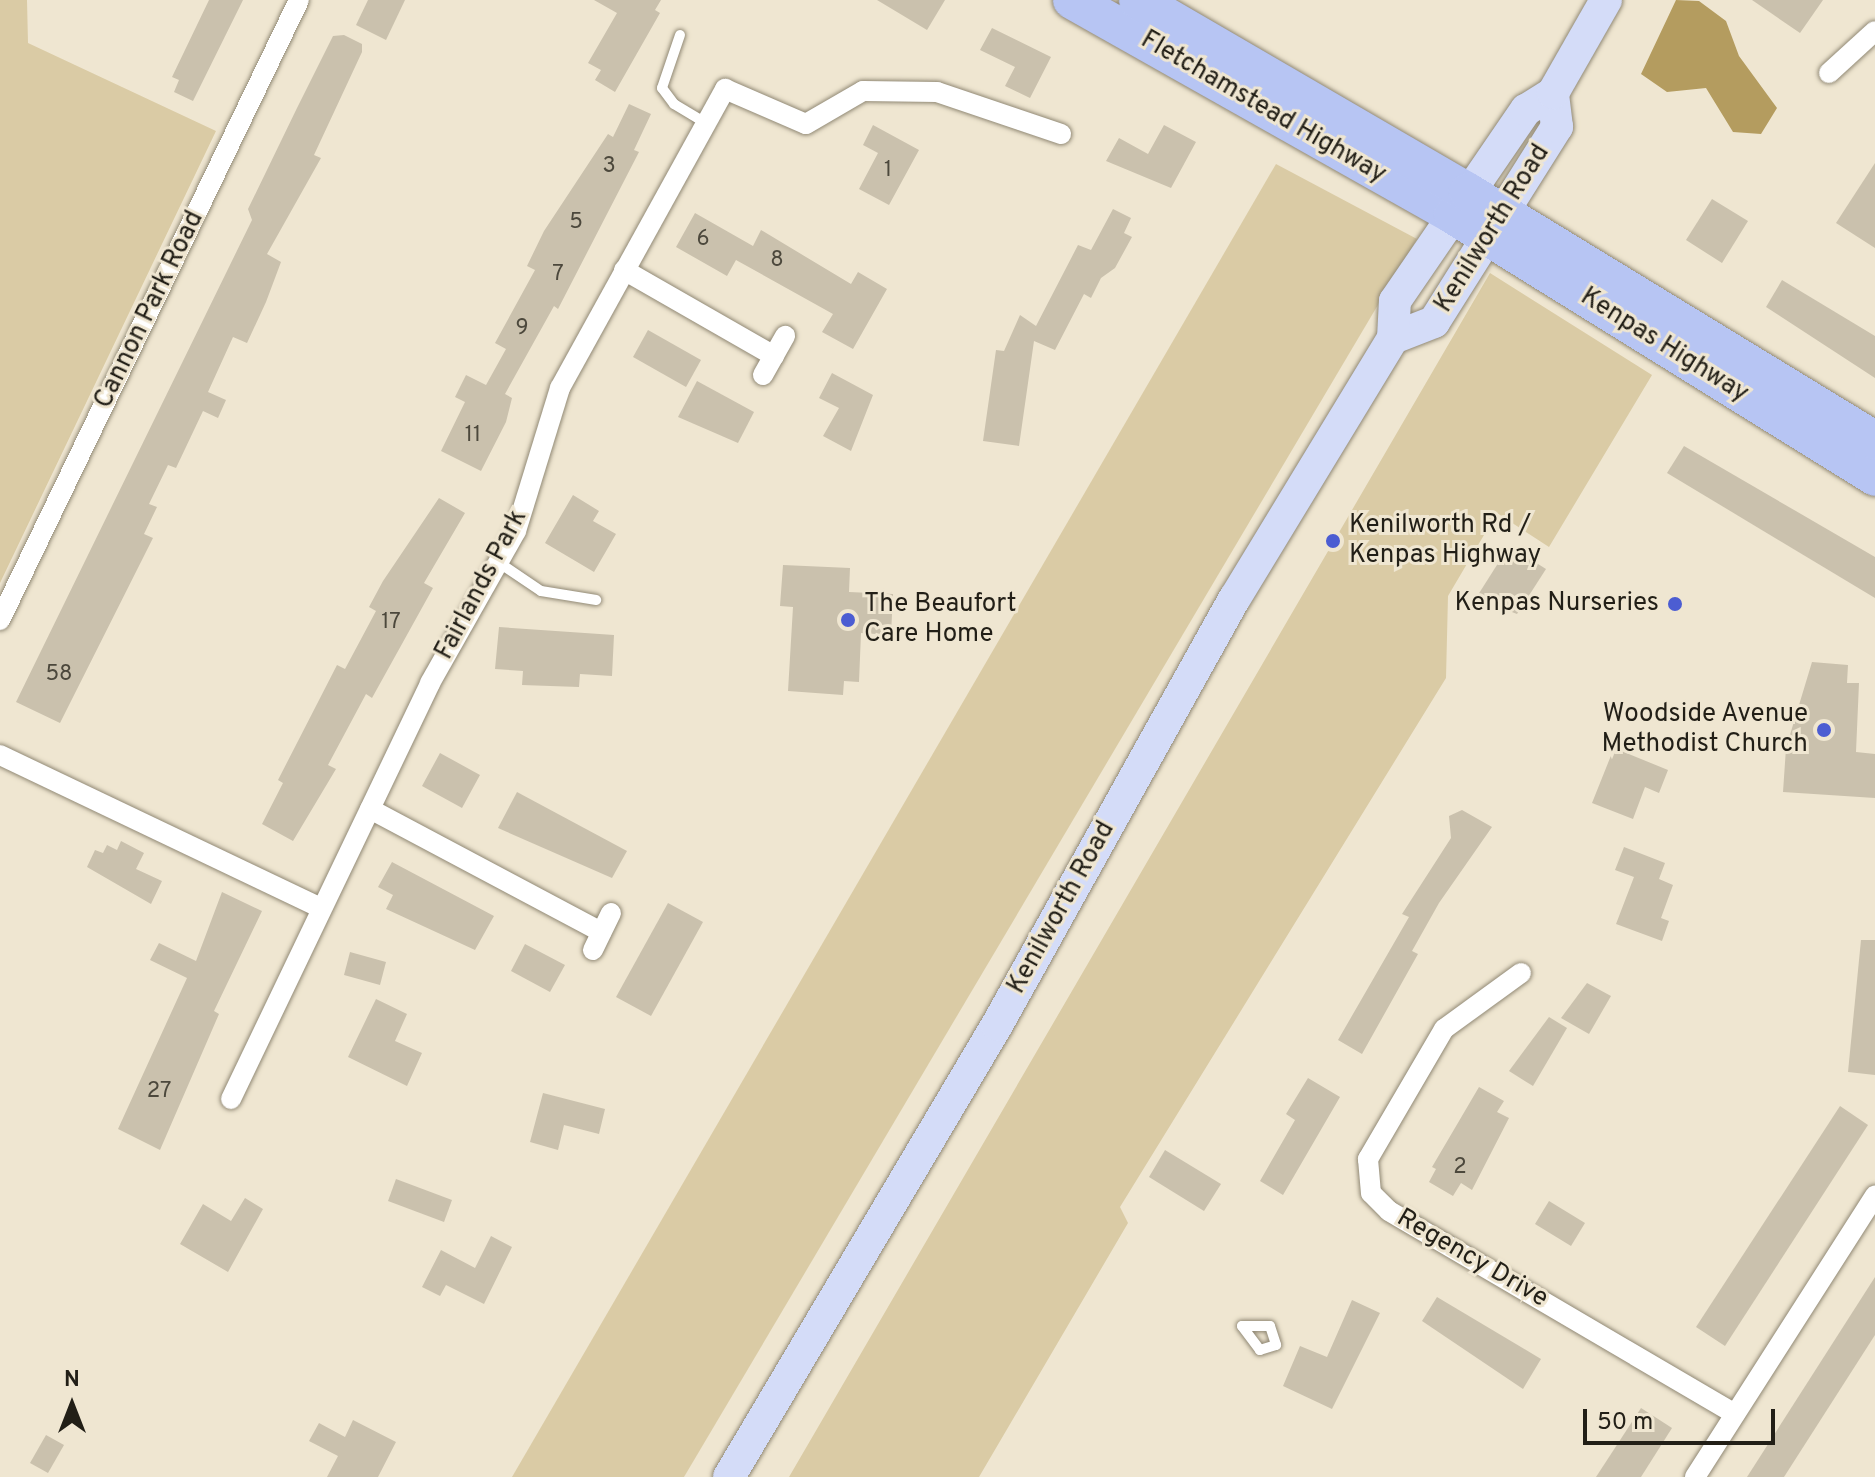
<!DOCTYPE html>
<html>
<head>
<meta charset="utf-8">
<style>
  body { margin:0 }
  #map { position:relative; width:1875px; height:1477px; overflow:hidden; background:#efe6d1; font-family:Overpass,sans-serif }
  div>[style] { position:absolute }
  [style*='--x'] { left:calc(var(--x)*1px); top:calc(var(--y)*1px); width:calc(var(--w)*1px); rotate:calc(var(--a)*1deg) }
  .green>* { inset:0; background:#dacba5 }
  .water>* { inset:0; background:#b49c5f }
  .building>* { inset:0; background:#cac1ad }
  .roads { filter:drop-shadow(0 0 2px #918975) drop-shadow(0 0 2px #918975) }
  .lane>* { height:10px; margin:-5px; padding:0 5px; transform-origin:5px; border-radius:5px; background:#fff }
  .street>* { height:20px; margin:-10px; padding:0 10px; transform-origin:10px; border-radius:10px; background:#fff }
  .primary>* { height:32px; margin:-16px; padding:0 16px; transform-origin:16px; border-radius:16px; background:#d4dcf8 }
  .highway>* { height:38px; margin:-19px; padding:0 19px; transform-origin:19px; border-radius:19px; background:#b7c5f3 }
  .dots>* { width:22px; height:22px; translate:-50% -50%; box-sizing:border-box; border:4px solid #efe6d1; border-radius:50% }
  span { translate:-50% -50%; white-space:nowrap; text-align:center; line-height:1.15; -webkit-text-stroke:6px #efe6d1; paint-order:stroke }
  .number-label { font-size:22px; color:#4c483c }
  .number-label span { -webkit-text-stroke-width:0 }
  .street-label { font-size:26px; color:#221f17 }
  .poi-label { font-size:26px; color:#221f17 }
  .left { translate:0 -50%; text-align:left }
  .right { translate:-100% -50%; text-align:right }
  .north { position:absolute; left:32px; top:1365px; width:80px; height:80px; -webkit-text-stroke:6px #efe6d1; paint-order:stroke; rotate:0deg; font-size:22px; font-weight:700; line-height:32px; text-align:center; color:#221f17 }
  .north::after { content:''; display:block; margin:auto; width:28px; height:36px; background:#221f17; clip-path:polygon(50% 0,100% 100%,50% 72%,0 100%) }
  .scale { position:absolute; left:1583px; top:1409px; width:192px; height:36px; box-sizing:border-box; border:4px solid #221f17; border-top:0; padding-left:10px; font-size:24px; line-height:28px; white-space:nowrap; color:#221f17; -webkit-text-stroke:6px #efe6d1; paint-order:stroke }
</style>
</head>
<body>
<div id="map">
  <div class="green">
    <div style="clip-path:polygon(0 0,27px 0,28px 43px,216px 131px,0 583px)"></div>
    <div style="clip-path:polygon(1276px 164px,1417px 239px,684px 1477px,512px 1477px)"></div>
    <div style="clip-path:polygon(1490px 273px,1652px 375px,1549px 547px,1497px 513px,1448px 596px,1446px 678px,1120px 1207px,1128px 1223px,979px 1477px,789px 1477px)"></div>
  </div>
  <div class="water">
    <div style="clip-path:polygon(1676px 0,1699px 1px,1726px 21px,1739px 56px,1777px 108px,1761px 134px,1733px 132px,1706px 88px,1667px 92px,1641px 74px)"></div>
  </div>
  <div class="building">
    <div style="clip-path:polygon(209px 0,243px 0,193px 101px,174px 92px,179px 80px,172px 77px)"></div>
    <div style="clip-path:polygon(368px 0,405px 0,386px 40px,356px 25px)"></div>
    <div style="clip-path:polygon(594px 0,661px 0,655px 10px,660px 13px,615px 92px,595px 80px,601px 70px,588px 63px,617px 13px)"></div>
    <div style="clip-path:polygon(877px 0,945px 0,927px 30px)"></div>
    <div style="clip-path:polygon(1752px 0,1823px 0,1800px 33px)"></div>
    <div style="clip-path:polygon(992px 28px,1051px 57px,1030px 98px,1005px 86px,1015px 67px,980px 50px)"></div>
    <div style="clip-path:polygon(344px 35px,362px 44px,362px 52px,314px 155px,321px 158px,267px 254px,281px 262px,266px 302px,247px 343px,233px 337px,208px 392px,226px 400px,218px 418px,203px 411px,176px 468px,168px 465px,149px 504px,157px 507px,144px 534px,153px 538px,60px 723px,16px 702px,252px 220px,248px 209px,297px 108px,333px 36px)"></div>
    <div style="clip-path:polygon(629px 104px,651px 114px,634px 150px,639px 152px,558px 309px,554px 306px,505px 394px,512px 398px,506px 422px,481px 471px,441px 451px,465px 402px,455px 397px,466px 375px,486px 385px,506px 349px,495px 343px,535px 270px,527px 266px,544px 231px,608px 134px,613px 137px)"></div>
    <div style="clip-path:polygon(873px 125px,919px 150px,889px 205px,859px 189px,878px 153px,863px 145px)"></div>
    <div style="clip-path:polygon(1164px 125px,1196px 142px,1171px 188px,1106px 161px,1119px 138px,1148px 154px)"></div>
    <div style="clip-path:polygon(1875px 163px,1875px 248px,1836px 223px)"></div>
    <div style="clip-path:polygon(1712px 199px,1748px 221px,1722px 263px,1686px 240px)"></div>
    <div style="clip-path:polygon(1113px 209px,1131px 218px,1124px 233px,1132px 237px,1115px 268px,1101px 278px,1091px 298px,1084px 294px,1055px 350px,1034px 341px,1019px 446px,983px 441px,996px 350px,1004px 351px,1020px 315px,1036px 326px,1078px 245px,1091px 250px)"></div>
    <div style="clip-path:polygon(695px 213px,753px 246px,761px 230px,851px 284px,858px 272px,887px 289px,853px 349px,822px 332px,833px 314px,736px 260px,727px 276px,676px 247px)"></div>
    <div style="clip-path:polygon(1782px 280px,1875px 336px,1875px 378px,1766px 307px)"></div>
    <div style="clip-path:polygon(648px 330px,701px 360px,686px 387px,633px 357px)"></div>
    <div style="clip-path:polygon(832px 373px,873px 395px,851px 451px,823px 436px,839px 408px,819px 398px)"></div>
    <div style="clip-path:polygon(697px 381px,754px 412px,738px 443px,678px 417px)"></div>
    <div style="clip-path:polygon(1684px 446px,1875px 557px,1875px 598px,1667px 473px)"></div>
    <div style="clip-path:polygon(573px 495px,599px 511px,593px 521px,616px 534px,594px 572px,545px 543px)"></div>
    <div style="clip-path:polygon(439px 498px,465px 513px,424px 583px,433px 588px,372px 698px,366px 694px,328px 765px,336px 769px,293px 841px,262px 824px,283px 783px,278px 780px,337px 665px,345px 669px,376px 611px,369px 607px,383px 581px)"></div>
    <div style="clip-path:polygon(1509px 546px,1546px 569px,1517px 614px,1476px 598px)"></div>
    <div style="clip-path:polygon(783px 565px,850px 568px,849px 592px,893px 594px,891px 635px,861px 633px,859px 682px,844px 681px,843px 695px,788px 691px,793px 607px,780px 606px)"></div>
    <div style="clip-path:polygon(499px 627px,614px 635px,612px 676px,580px 674px,579px 687px,522px 685px,523px 671px,495px 669px)"></div>
    <div style="clip-path:polygon(1812px 662px,1848px 665px,1847px 683px,1859px 683px,1856px 752px,1875px 754px,1875px 798px,1783px 792px,1786px 748px)"></div>
    <div style="clip-path:polygon(1614px 748px,1668px 770px,1659px 793px,1645px 787px,1633px 819px,1592px 803px)"></div>
    <div style="clip-path:polygon(440px 753px,480px 775px,462px 808px,422px 786px)"></div>
    <div style="clip-path:polygon(517px 792px,627px 851px,612px 878px,498px 828px)"></div>
    <div style="clip-path:polygon(1462px 810px,1492px 827px,1439px 903px,1412px 951px,1418px 954px,1362px 1054px,1338px 1040px,1409px 917px,1402px 914px,1451px 838px,1449px 816px)"></div>
    <div style="clip-path:polygon(121px 841px,144px 853px,136px 869px,162px 881px,151px 904px,87px 867px,95px 850px,103px 853px,107px 845px,117px 850px)"></div>
    <div style="clip-path:polygon(1624px 847px,1665px 863px,1659px 879px,1673px 885px,1661px 918px,1669px 921px,1662px 941px,1616px 924px,1634px 877px,1615px 870px)"></div>
    <div style="clip-path:polygon(392px 862px,494px 916px,475px 950px,386px 909px,393px 895px,378px 887px)"></div>
    <div style="clip-path:polygon(222px 892px,262px 911px,214px 1011px,219px 1014px,160px 1150px,118px 1129px,187px 978px,150px 960px,159px 943px,196px 961px)"></div>
    <div style="clip-path:polygon(668px 903px,703px 922px,651px 1016px,616px 997px)"></div>
    <div style="clip-path:polygon(1861px 940px,1875px 940px,1875px 1075px,1848px 1072px)"></div>
    <div style="clip-path:polygon(525px 944px,565px 965px,550px 992px,511px 971px)"></div>
    <div style="clip-path:polygon(350px 952px,386px 962px,380px 985px,344px 975px)"></div>
    <div style="clip-path:polygon(1587px 983px,1611px 996px,1589px 1034px,1561px 1018px)"></div>
    <div style="clip-path:polygon(376px 999px,407px 1014px,395px 1041px,422px 1053px,407px 1086px,348px 1057px)"></div>
    <div style="clip-path:polygon(1549px 1017px,1567px 1028px,1533px 1086px,1509px 1071px)"></div>
    <div style="clip-path:polygon(1308px 1078px,1340px 1097px,1283px 1195px,1260px 1181px,1295px 1120px,1286px 1114px)"></div>
    <div style="clip-path:polygon(1479px 1087px,1504px 1101px,1497px 1112px,1509px 1118px,1472px 1190px,1461px 1183px,1453px 1196px,1429px 1182px,1436px 1169px,1432px 1167px)"></div>
    <div style="clip-path:polygon(543px 1093px,605px 1109px,599px 1134px,564px 1125px,558px 1150px,530px 1142px)"></div>
    <div style="clip-path:polygon(1840px 1106px,1868px 1125px,1725px 1346px,1696px 1327px)"></div>
    <div style="clip-path:polygon(1165px 1150px,1221px 1184px,1204px 1211px,1149px 1177px)"></div>
    <div style="clip-path:polygon(396px 1179px,452px 1200px,444px 1222px,388px 1201px)"></div>
    <div style="clip-path:polygon(245px 1198px,263px 1209px,228px 1272px,180px 1244px,203px 1204px,231px 1221px)"></div>
    <div style="clip-path:polygon(1549px 1201px,1585px 1223px,1571px 1246px,1535px 1224px)"></div>
    <div style="clip-path:polygon(491px 1236px,512px 1247px,484px 1304px,446px 1285px,440px 1296px,422px 1287px,441px 1250px,475px 1268px)"></div>
    <div style="clip-path:polygon(1875px 1277px,1875px 1335px,1784px 1477px,1747px 1477px)"></div>
    <div style="clip-path:polygon(1437px 1297px,1541px 1359px,1523px 1389px,1422px 1321px)"></div>
    <div style="clip-path:polygon(1352px 1300px,1380px 1313px,1332px 1409px,1283px 1386px,1300px 1346px,1327px 1357px)"></div>
    <div style="clip-path:polygon(1641px 1408px,1672px 1428px,1641px 1477px,1596px 1477px)"></div>
    <div style="clip-path:polygon(353px 1420px,396px 1442px,378px 1477px,327px 1477px,338px 1456px,309px 1441px,319px 1423px,345px 1437px)"></div>
    <div style="clip-path:polygon(46px 1435px,64px 1445px,48px 1473px,30px 1463px)"></div>
  </div>
  <div class="roads">
    <div class="lane">
      <div style="--x:680;--y:35;--w:56;--a:108.8"></div>
      <div style="--x:662;--y:88;--w:20;--a:53"></div>
      <div style="--x:674;--y:104;--w:37;--a:31"></div>
      <div style="--x:498;--y:562;--w:52;--a:34"></div>
      <div style="--x:541;--y:591;--w:56;--a:9.3"></div>
      <div style="--x:1242;--y:1326;--w:28;--a:0"></div>
      <div style="--x:1270;--y:1326;--w:20;--a:72"></div>
      <div style="--x:1276;--y:1345;--w:17;--a:163"></div>
      <div style="--x:1260;--y:1350;--w:30;--a:-127"></div>
    </div>
    <div class="street">
      <div style="--x:1829;--y:73;--w:62;--a:-42.4"></div>
      <div style="--x:624;--y:270;--w:173;--a:29.8"></div>
      <div style="--x:763;--y:375;--w:45;--a:-60.6"></div>
      <div style="--x:0;--y:620;--w:688;--a:-64.25"></div>
      <div style="--x:0;--y:755;--w:356;--a:25.5"></div>
      <div style="--x:370;--y:809;--w:262;--a:28"></div>
      <div style="--x:593;--y:950;--w:41;--a:-64.1"></div>
      <div style="--x:1521;--y:973;--w:95;--a:144"></div>
      <div style="--x:1444;--y:1029;--w:151;--a:120.3"></div>
      <div style="--x:1368;--y:1159;--w:34;--a:85"></div>
      <div style="--x:1371;--y:1193;--w:25;--a:45"></div>
      <div style="--x:1389;--y:1211;--w:401;--a:30.4"></div>
      <div style="--x:231;--y:1099;--w:461;--a:-64.4"></div>
      <div style="--x:430;--y:683;--w:175;--a:-60.5"></div>
      <div style="--x:516;--y:531;--w:150;--a:-72.9"></div>
      <div style="--x:560;--y:388;--w:342;--a:-61.1"></div>
      <div style="--x:725;--y:89;--w:88;--a:23.4"></div>
      <div style="--x:806;--y:124;--w:66;--a:-30.1"></div>
      <div style="--x:863;--y:91;--w:74;--a:0.8"></div>
      <div style="--x:937;--y:92;--w:131;--a:18.7"></div>
      <div style="--x:1695;--y:1477;--w:334;--a:-57.4"></div>
    </div>
    <div class="primary">
      <div style="--x:1393;--y:338;--w:44;--a:-21.3"></div>
      <div style="--x:1434;--y:322;--w:231;--a:-57.8"></div>
      <div style="--x:1557;--y:127;--w:34;--a:-97"></div>
      <div style="--x:729;--y:1477;--w:525;--a:-59.34"></div>
      <div style="--x:997;--y:1025;--w:489;--a:-60.9"></div>
      <div style="--x:1235;--y:598;--w:304;--a:-58.7"></div>
      <div style="--x:1393;--y:338;--w:37;--a:-87"></div>
      <div style="--x:1395;--y:301;--w:232;--a:-55.6"></div>
      <div style="--x:1526;--y:110;--w:32;--a:-32"></div>
      <div style="--x:1553;--y:93;--w:107;--a:-60.3"></div>
    </div>
    <div class="highway">
      <div style="--x:1072;--y:0;--w:437;--a:29.4"></div>
      <div style="--x:1453;--y:215;--w:497;--a:31.8"></div>
      <div style="--x:1138;--y:0;--w:382;--a:30.2"></div>
      <div style="--x:1468;--y:192;--w:477;--a:31.4"></div>
    </div>
  </div>
  <div class="dots">
    <div style="left:1333px;top:541px;background:#4c5dd2"></div>
    <div style="left:1675px;top:604px;background:#4c5dd2"></div>
    <div style="left:848px;top:620px;background:#4c5dd2"></div>
    <div style="left:1824px;top:730px;background:#4c5dd2"></div>
  </div>
  <div class="number-label">
    <span style="left:609px;top:167px">3</span>
    <span style="left:888px;top:171px">1</span>
    <span style="left:576px;top:223px">5</span>
    <span style="left:703px;top:240px">6</span>
    <span style="left:777px;top:261px">8</span>
    <span style="left:558px;top:275px">7</span>
    <span style="left:522px;top:329px">9</span>
    <span style="left:473px;top:436px">11</span>
    <span style="left:391px;top:623px">17</span>
    <span style="left:59px;top:675px">58</span>
    <span style="left:159px;top:1092px">27</span>
    <span style="left:1460px;top:1168px">2</span>
  </div>
  <div class="street-label">
    <span style="left:1263px;top:108px;rotate:30deg">Fletchamstead Highway</span>
    <span style="left:1493px;top:229px;rotate:-58deg">Kenilworth Road</span>
    <span style="left:150px;top:310px;rotate:-64deg">Cannon Park Road</span>
    <span style="left:1664px;top:346px;rotate:32deg">Kenpas Highway</span>
    <span style="left:482px;top:585px;rotate:-62deg">Fairlands Park</span>
    <span style="left:1062px;top:908px;rotate:-61deg">Kenilworth Road</span>
    <span style="left:1472px;top:1259px;rotate:30deg">Regency Drive</span>
  </div>
  <div class="poi-label">
    <span class="left" style="left:1349px;top:541px">Kenilworth Rd /<br>Kenpas Highway</span>
    <span class="right" style="left:1659px;top:604px">Kenpas Nurseries</span>
    <span class="left" style="left:864px;top:620px">The Beaufort<br>Care Home</span>
    <span class="right" style="left:1808px;top:730px">Woodside Avenue<br>Methodist Church</span>
  </div>
  <div class="north">N</div>
  <div class="scale">50 m</div>
</div>
</body>
</html>
